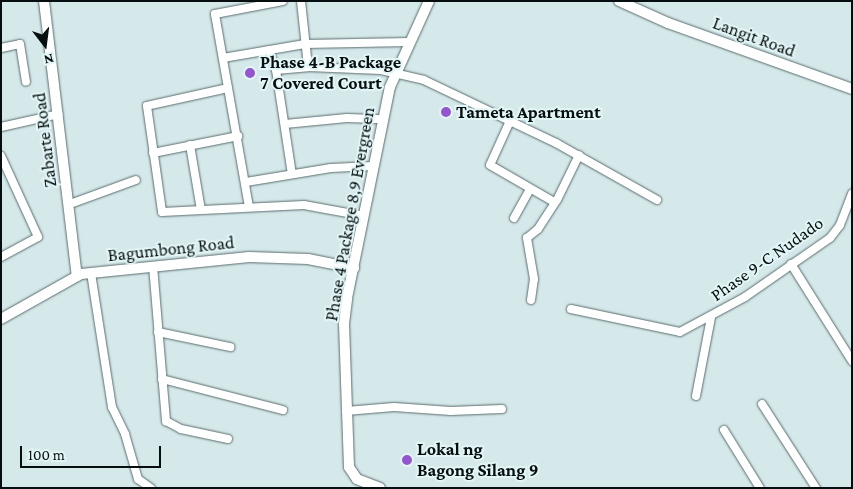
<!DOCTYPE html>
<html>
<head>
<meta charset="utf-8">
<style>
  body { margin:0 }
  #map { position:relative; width:853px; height:489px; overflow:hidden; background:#d5e8ea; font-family:"Crimson Pro",serif }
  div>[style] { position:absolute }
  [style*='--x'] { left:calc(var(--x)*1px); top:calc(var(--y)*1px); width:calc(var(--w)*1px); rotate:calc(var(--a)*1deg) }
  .roads { filter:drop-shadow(0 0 1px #5a6c6d) drop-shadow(0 0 1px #5a6c6d) }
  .street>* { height:8px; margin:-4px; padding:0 4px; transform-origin:4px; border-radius:4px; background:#fff }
  .secondary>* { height:10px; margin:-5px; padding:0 5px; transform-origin:5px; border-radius:5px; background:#fff }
  .dots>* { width:14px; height:14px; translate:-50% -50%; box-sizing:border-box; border:2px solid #e2f5f7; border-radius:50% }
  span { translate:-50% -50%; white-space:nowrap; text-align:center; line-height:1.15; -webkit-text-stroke:4px #e2f5f7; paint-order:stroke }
  .street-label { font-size:18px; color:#070e0f }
  .poi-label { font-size:18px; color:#070e0f; font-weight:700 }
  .left { translate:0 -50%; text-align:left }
  .frame { position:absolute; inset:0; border:2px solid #070e0f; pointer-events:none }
  .north { position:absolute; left:20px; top:20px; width:50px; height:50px; -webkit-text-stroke:4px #e2f5f7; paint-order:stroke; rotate:165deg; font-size:14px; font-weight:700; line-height:20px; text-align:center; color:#070e0f }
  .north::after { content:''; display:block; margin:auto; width:18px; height:22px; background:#070e0f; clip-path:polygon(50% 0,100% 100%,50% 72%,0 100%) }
  .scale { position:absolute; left:20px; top:446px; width:141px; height:22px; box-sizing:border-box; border:2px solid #070e0f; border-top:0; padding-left:6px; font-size:15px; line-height:18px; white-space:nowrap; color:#070e0f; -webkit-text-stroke:4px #e2f5f7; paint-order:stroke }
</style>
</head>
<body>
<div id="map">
  <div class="roads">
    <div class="street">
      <div style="--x:301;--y:1;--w:66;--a:83.9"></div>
      <div style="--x:1;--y:48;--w:19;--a:-12"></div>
      <div style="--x:20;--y:44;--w:38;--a:81"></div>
      <div style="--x:269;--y:50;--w:21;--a:71"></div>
      <div style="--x:276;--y:70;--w:105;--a:81.3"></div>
      <div style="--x:223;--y:58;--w:83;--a:-9.7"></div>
      <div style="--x:305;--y:44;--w:104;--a:-1.1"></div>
      <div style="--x:276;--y:70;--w:32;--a:-5"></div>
      <div style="--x:308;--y:67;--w:73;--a:2.4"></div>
      <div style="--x:381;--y:70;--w:44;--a:13.1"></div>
      <div style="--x:424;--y:80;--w:146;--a:25.5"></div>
      <div style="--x:556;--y:143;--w:116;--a:29.4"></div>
      <div style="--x:228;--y:88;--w:83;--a:167.5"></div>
      <div style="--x:147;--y:106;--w:107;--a:81.9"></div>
      <div style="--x:162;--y:212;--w:142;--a:-2.8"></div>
      <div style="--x:304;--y:205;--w:61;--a:10.4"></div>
      <div style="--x:510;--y:121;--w:48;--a:114.4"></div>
      <div style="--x:490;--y:165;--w:74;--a:30"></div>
      <div style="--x:285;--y:124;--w:62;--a:-5.5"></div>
      <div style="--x:347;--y:118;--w:36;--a:2"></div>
      <div style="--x:1;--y:127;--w:59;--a:-12.6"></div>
      <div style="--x:190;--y:145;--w:66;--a:80.4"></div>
      <div style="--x:153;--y:153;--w:87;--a:-11.3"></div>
      <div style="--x:1;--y:156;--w:89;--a:65.4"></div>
      <div style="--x:38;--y:237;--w:42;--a:151.6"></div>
      <div style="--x:246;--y:182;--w:86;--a:-9.4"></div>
      <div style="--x:331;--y:168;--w:42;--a:-2.7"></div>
      <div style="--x:70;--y:204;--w:70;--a:-20"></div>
      <div style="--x:249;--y:207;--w:196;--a:-100"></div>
      <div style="--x:215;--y:14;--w:69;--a:-10.8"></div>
      <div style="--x:514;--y:218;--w:33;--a:-61"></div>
      <div style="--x:791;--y:264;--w:115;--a:57.8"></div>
      <div style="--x:153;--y:266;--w:156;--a:85.2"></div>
      <div style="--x:166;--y:421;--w:17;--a:28"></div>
      <div style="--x:181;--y:429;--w:48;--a:12"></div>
      <div style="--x:91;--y:273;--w:136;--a:81.1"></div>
      <div style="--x:112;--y:407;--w:30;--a:64"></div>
      <div style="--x:125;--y:434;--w:47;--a:73.9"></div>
      <div style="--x:138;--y:479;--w:16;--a:35"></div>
      <div style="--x:531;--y:300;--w:21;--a:-82"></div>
      <div style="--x:534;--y:279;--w:42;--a:-99.7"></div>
      <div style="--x:527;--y:238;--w:14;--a:-39"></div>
      <div style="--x:538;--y:229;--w:35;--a:-57"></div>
      <div style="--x:557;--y:200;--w:50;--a:-63.9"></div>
      <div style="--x:571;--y:309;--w:111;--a:11.9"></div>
      <div style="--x:680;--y:332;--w:74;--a:-28.3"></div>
      <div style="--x:745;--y:297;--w:103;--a:-34.8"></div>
      <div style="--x:830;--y:238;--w:16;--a:-52"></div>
      <div style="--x:840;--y:225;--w:34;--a:-69"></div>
      <div style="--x:158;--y:332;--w:74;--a:11.8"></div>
      <div style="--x:162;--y:379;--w:125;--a:14.4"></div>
      <div style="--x:696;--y:396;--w:80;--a:-79.2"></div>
      <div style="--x:762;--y:404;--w:100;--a:57.3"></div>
      <div style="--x:346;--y:411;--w:48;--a:-4.8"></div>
      <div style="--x:394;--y:407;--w:57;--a:4"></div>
      <div style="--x:451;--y:411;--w:51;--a:-2.2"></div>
      <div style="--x:724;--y:430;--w:68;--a:58.2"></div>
    </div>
    <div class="secondary">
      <div style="--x:44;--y:1;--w:277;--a:83.2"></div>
      <div style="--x:619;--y:1;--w:54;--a:24.2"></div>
      <div style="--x:668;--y:23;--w:195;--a:19.7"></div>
      <div style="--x:1;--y:319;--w:92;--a:-29.4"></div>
      <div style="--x:81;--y:274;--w:169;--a:-5.8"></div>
      <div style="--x:249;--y:257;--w:59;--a:1.9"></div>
      <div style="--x:308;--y:259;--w:47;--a:11.1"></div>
      <div style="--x:380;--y:488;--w:25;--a:-159"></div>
      <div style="--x:357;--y:479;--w:14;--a:-124"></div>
      <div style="--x:349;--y:467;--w:143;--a:-92"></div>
      <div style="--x:344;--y:324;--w:26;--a:-83"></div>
      <div style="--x:347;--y:298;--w:215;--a:-78.5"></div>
      <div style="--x:390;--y:87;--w:94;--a:-65.6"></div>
    </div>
  </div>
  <div class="dots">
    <div style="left:250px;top:73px;background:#9456cc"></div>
    <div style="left:446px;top:112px;background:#9456cc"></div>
    <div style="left:407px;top:460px;background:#9456cc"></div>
  </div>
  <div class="street-label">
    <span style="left:754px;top:37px;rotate:20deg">Langit Road</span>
    <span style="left:45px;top:140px;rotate:-97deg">Zabarte Road</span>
    <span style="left:350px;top:214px;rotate:-80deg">Phase 4 Package 8,9 Evergreen</span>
    <span style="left:171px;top:249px;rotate:-6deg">Bagumbong Road</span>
    <span style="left:767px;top:259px;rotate:-35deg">Phase 9-C Nudado</span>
  </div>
  <div class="poi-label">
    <span class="left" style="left:260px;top:73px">Phase 4-B Package<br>7 Covered Court</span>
    <span class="left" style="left:456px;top:112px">Tameta Apartment</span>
    <span class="left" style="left:417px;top:460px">Lokal ng<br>Bagong Silang 9</span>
  </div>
  <div class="frame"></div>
  <div class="north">N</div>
  <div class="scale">100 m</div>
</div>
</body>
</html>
